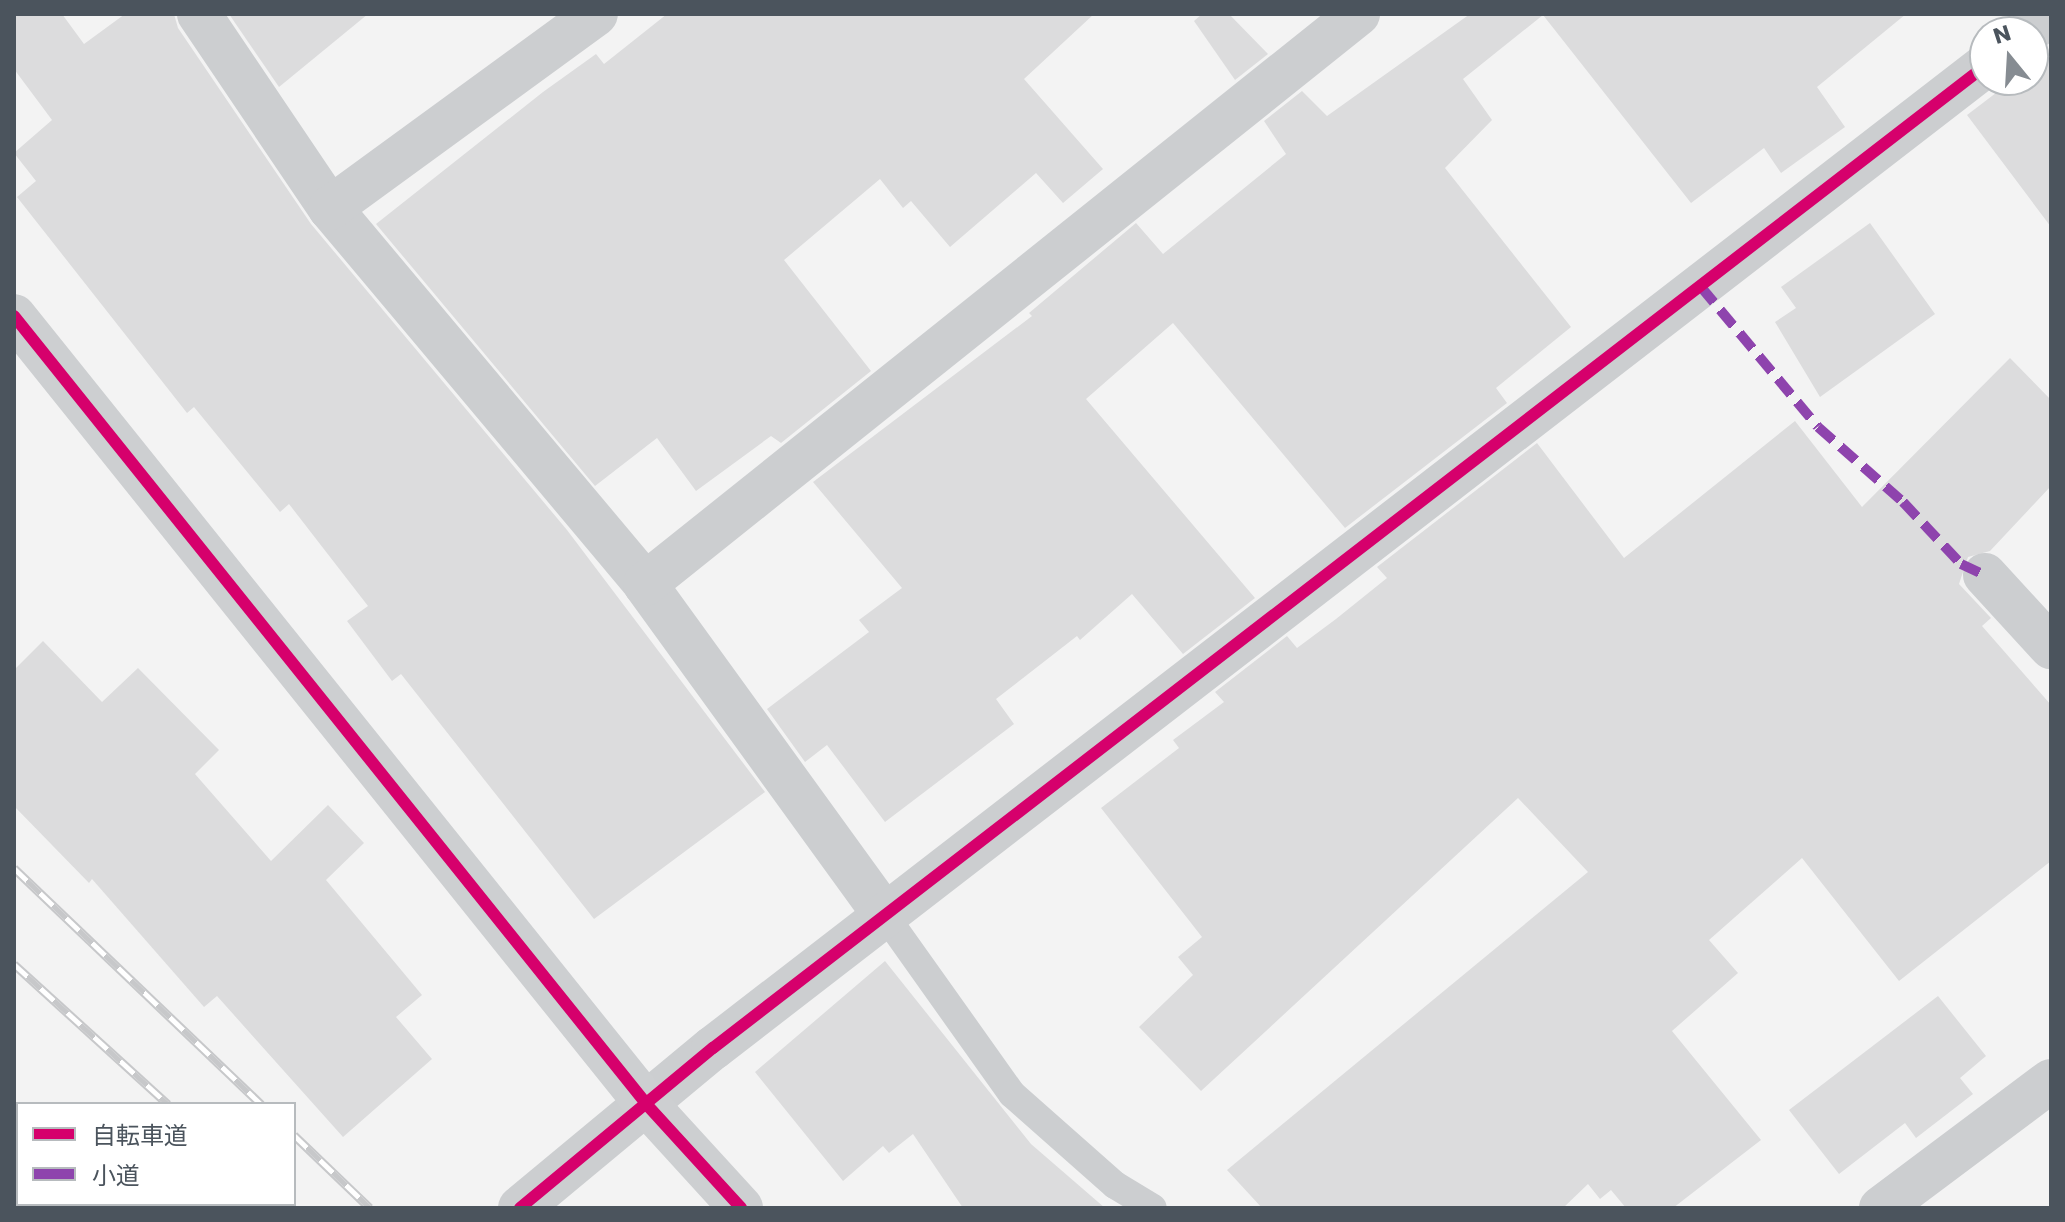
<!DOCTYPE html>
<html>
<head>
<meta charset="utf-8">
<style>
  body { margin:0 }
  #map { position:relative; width:2065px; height:1222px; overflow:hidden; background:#f3f3f3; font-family:Poppins,"Noto Sans JP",sans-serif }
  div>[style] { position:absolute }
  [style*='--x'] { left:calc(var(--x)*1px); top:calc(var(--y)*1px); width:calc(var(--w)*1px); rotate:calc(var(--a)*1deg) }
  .building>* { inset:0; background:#dcdcdd }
  .lane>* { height:28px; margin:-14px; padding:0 14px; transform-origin:14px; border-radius:14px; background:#ccced0 }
  .street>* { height:44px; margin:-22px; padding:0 22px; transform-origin:22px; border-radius:22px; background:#ccced0 }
  .secondary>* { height:44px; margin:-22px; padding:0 22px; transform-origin:22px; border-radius:22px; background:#cdcfd1 }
  .rail>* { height:9px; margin-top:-4.5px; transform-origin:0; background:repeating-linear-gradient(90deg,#fff 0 18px,#c7c8ca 0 36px); box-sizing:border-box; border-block:2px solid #c7c8ca }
  .quiet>* { height:10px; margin-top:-5px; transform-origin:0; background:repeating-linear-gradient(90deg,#8e44ad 0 20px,transparent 0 30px) }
  .cycleway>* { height:12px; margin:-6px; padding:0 6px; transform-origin:6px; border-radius:6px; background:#d6006c }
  span { translate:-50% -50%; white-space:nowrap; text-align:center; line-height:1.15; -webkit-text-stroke:6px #fff; paint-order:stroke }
  .frame { position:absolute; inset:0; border:16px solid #4b545d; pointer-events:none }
  .legend { position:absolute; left:16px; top:1102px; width:280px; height:104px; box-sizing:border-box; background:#fff; border:2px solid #b7bbbe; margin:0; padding:10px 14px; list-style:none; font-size:24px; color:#4b545d }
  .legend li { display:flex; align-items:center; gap:16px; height:40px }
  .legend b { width:40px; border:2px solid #b7bbbe }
  .north { position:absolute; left:1969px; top:16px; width:80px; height:80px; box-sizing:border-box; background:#fff; border:2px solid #b7bbbe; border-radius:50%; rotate:342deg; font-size:22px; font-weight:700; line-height:32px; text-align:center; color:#4b545d }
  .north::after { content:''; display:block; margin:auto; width:28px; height:36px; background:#868c92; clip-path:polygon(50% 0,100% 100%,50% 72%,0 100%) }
</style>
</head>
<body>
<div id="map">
  <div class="building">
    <div style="clip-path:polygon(14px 14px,62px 14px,84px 44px,125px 14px,174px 14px,178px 28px,311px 224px,567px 530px,765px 792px,594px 919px,401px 674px,392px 681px,347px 621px,368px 606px,289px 504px,280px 512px,194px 407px,187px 413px,17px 197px,36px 181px,14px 153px,52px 120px,14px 69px)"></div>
    <div style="clip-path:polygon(229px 14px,368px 14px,279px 87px)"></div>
    <div style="clip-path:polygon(667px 14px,1094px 14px,1024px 79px,1103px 169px,1063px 203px,1036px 173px,950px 247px,911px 201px,903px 208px,880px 179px,784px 260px,871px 371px,781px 443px,771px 436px,696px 491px,657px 438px,595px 486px,376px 224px,543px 92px,596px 54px,604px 64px)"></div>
    <div style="clip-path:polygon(1202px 14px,1229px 14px,1268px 54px,1235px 80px,1194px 21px)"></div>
    <div style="clip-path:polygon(1470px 14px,1906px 14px,1817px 87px,1845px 127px,1781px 173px,1764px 148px,1691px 203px,1543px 15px,1463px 79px,1492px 120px,1445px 168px,1571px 327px,1496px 388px,1507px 403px,1345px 528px,1173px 323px,1086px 399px,1255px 598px,1183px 654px,1132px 594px,1080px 640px,1077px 636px,996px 699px,1014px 724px,885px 822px,827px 745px,805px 762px,767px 709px,869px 632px,859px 620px,902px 588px,813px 482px,1032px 316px,1029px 313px,1136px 223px,1163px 254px,1286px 154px,1264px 121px,1302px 91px,1327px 116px)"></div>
    <div style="clip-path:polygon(2051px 51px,2051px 227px,1967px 115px,2013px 80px,2033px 80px,2033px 65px)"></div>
    <div style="clip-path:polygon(1870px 223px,1935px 314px,1820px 397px,1775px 322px,1796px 308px,1781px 287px)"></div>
    <div style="clip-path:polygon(2010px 358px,2051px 400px,2051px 486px,1990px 551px,1968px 557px,1959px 584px,1991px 618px,1982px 626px,2051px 705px,2051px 861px,1899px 981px,1802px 858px,1709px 940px,1738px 973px,1672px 1031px,1761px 1140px,1673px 1208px,1626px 1208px,1611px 1190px,1600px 1199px,1588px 1184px,1563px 1208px,1262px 1208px,1227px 1170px,1588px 872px,1518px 798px,1201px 1091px,1139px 1027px,1193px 975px,1178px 957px,1202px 937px,1101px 808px,1179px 748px,1173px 740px,1224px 702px,1215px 692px,1287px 636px,1297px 648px,1336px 619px,1387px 578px,1377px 567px,1537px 443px,1624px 558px,1795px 421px,1862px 507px)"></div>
    <div style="clip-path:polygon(43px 641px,102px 702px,138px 668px,219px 750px,195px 774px,271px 861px,328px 805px,364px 843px,326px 880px,422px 995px,396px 1017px,432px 1059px,343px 1137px,217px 996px,204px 1007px,92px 879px,89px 883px,14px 806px,14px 670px)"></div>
    <div style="clip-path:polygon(885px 961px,1031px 1144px,1105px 1208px,963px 1208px,913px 1134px,889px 1153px,883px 1146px,843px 1181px,755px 1072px)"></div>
    <div style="clip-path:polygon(1938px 996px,1986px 1056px,1960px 1078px,1973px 1094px,1916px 1138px,1905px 1123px,1839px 1174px,1789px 1110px)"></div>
  </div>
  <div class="lane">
    <div style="--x:884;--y:914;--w:221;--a:54.6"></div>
    <div style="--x:1012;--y:1094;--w:137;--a:41.5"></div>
    <div style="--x:1115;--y:1185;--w:44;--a:31.2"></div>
  </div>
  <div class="street">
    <div style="--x:199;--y:14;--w:234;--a:56"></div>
    <div style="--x:330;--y:208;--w:491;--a:50"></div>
    <div style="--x:645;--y:584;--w:407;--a:54.1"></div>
    <div style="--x:2028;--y:32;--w:29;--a:-38"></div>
    <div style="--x:330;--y:208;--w:329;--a:-36.1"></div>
    <div style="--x:1985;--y:575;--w:98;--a:47.5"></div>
    <div style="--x:645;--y:584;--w:913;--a:-38.64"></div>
    <div style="--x:520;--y:1208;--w:251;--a:-39.7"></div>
    <div style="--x:713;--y:1048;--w:1607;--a:-37.67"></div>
    <div style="--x:1881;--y:1208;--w:212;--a:-36.8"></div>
  </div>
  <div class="secondary">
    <div style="--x:14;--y:316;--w:1013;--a:51.25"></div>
    <div style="--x:648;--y:1106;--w:138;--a:47.6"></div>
  </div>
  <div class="rail">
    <div style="--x:14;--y:868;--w:342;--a:43.7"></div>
    <div style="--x:14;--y:964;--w:208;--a:42.3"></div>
    <div style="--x:294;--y:1135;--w:105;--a:43.8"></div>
    <div style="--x:278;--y:1204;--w:6;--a:45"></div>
  </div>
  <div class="quiet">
    <div style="--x:1701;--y:287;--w:182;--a:50.1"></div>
    <div style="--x:1818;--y:427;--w:113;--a:41.4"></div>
    <div style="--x:1903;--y:502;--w:85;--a:46.9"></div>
    <div style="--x:1961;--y:564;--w:26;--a:25"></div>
  </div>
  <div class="cycleway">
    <div style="--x:14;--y:316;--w:1013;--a:51.25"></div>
    <div style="--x:648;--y:1106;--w:138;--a:47.6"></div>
    <div style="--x:520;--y:1208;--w:251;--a:-39.7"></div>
    <div style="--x:713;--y:1048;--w:1607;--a:-37.67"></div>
  </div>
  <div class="frame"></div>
  <ul class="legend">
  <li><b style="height:10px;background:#d6006c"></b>自転車道</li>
  <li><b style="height:10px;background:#8e44ad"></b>小道</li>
  </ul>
  <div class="north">N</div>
</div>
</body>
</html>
